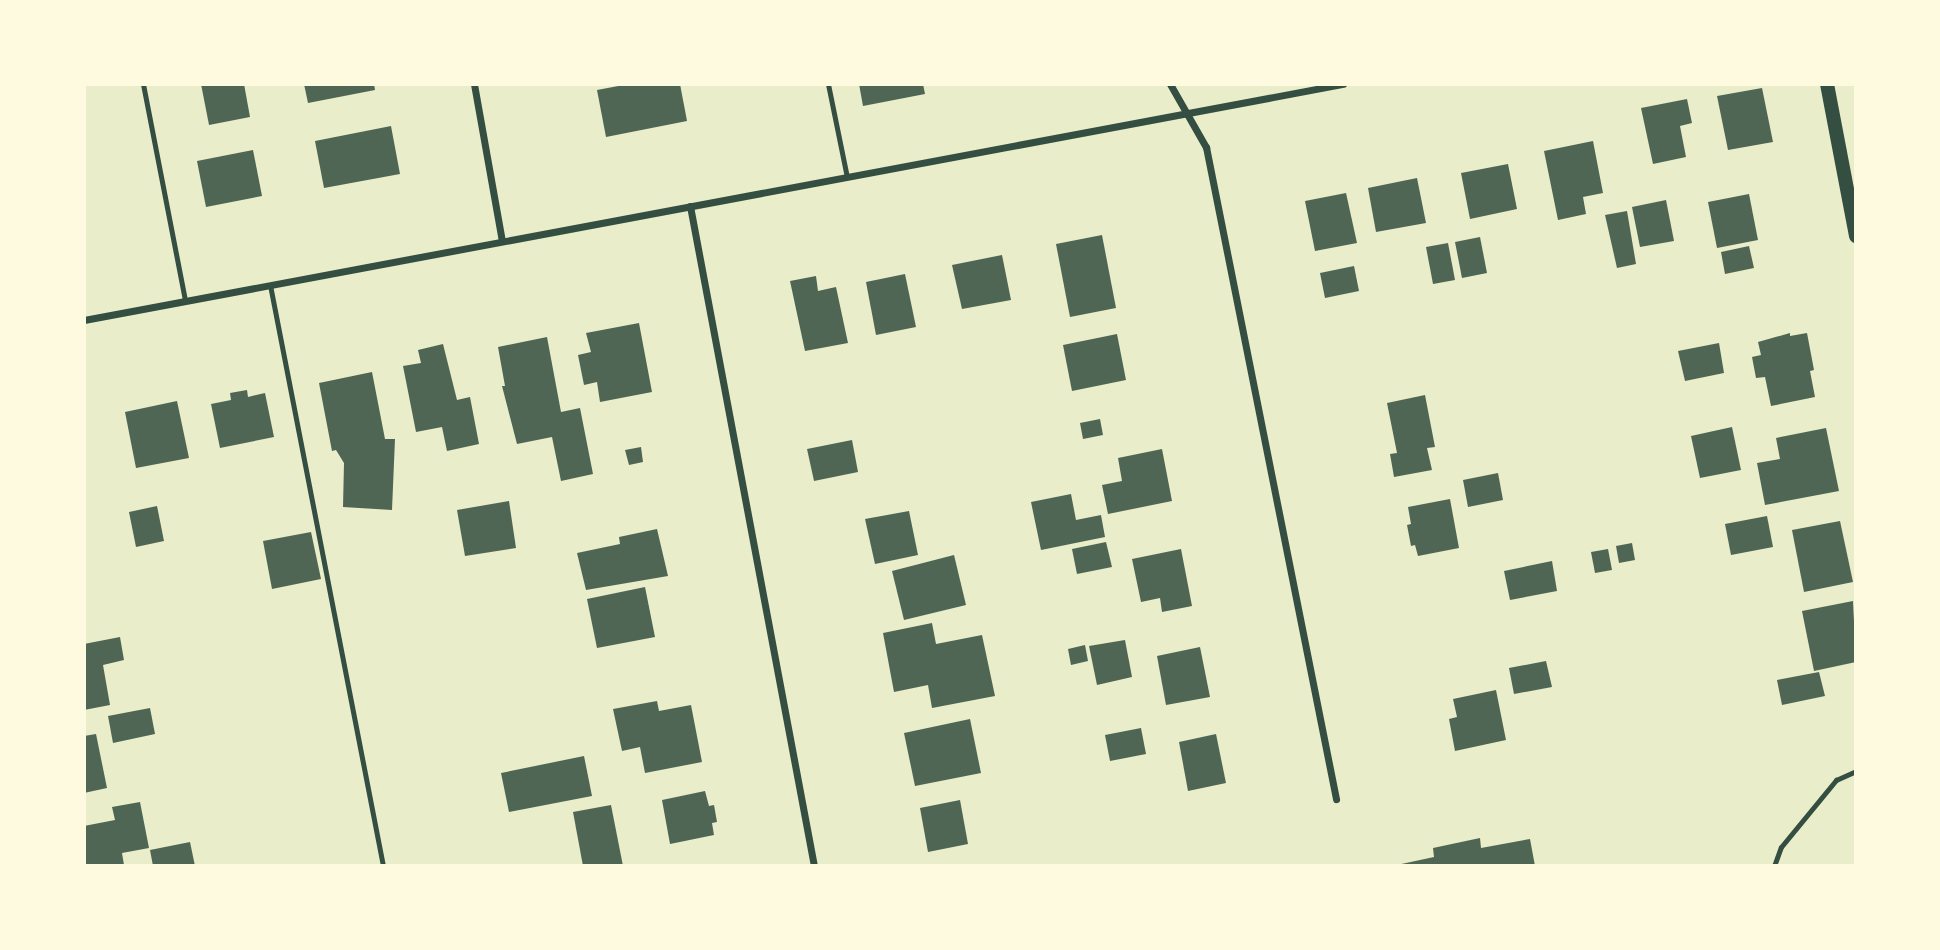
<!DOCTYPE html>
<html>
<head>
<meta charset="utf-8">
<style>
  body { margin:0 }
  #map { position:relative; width:1940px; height:950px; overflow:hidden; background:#e9edc9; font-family:Roboto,sans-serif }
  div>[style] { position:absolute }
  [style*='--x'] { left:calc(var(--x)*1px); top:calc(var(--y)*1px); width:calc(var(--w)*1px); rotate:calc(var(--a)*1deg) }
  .building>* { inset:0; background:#4f6655 }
  .service>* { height:5px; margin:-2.5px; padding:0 2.5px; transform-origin:2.5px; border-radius:2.5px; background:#344e41 }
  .minor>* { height:7px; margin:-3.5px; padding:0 3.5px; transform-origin:3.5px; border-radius:3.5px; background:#344e41 }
  .secondary>* { height:14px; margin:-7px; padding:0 7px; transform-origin:7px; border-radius:7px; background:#344e41 }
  span { translate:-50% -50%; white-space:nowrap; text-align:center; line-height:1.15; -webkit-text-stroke:5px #fefae0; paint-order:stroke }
  .frame { position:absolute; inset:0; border:86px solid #fefae0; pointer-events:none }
</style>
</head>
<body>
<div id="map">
  <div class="building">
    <div style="clip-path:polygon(201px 84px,244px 84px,250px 117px,209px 125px)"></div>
    <div style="clip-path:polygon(304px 84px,374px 84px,375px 90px,308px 103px)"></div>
    <div style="clip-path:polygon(629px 84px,680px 84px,687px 121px,606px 137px,597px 90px)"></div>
    <div style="clip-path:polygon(859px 84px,923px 84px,925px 94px,863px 106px)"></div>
    <div style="clip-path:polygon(1762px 88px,1773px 142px,1728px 150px,1717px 96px)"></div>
    <div style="clip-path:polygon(1687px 99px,1692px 123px,1680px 126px,1686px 157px,1653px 164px,1641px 108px)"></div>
    <div style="clip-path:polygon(391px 126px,400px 174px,324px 188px,315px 141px)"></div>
    <div style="clip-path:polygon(1593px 141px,1603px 193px,1583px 197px,1586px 214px,1558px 220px,1544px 151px)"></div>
    <div style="clip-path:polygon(253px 150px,262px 196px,206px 207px,197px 161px)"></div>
    <div style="clip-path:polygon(1508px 164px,1517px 209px,1470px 219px,1461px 173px)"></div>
    <div style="clip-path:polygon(1417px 178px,1426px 223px,1376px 232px,1368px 188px)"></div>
    <div style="clip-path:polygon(1346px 193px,1357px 243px,1315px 251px,1305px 201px)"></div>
    <div style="clip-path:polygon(1749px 194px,1758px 240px,1717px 248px,1708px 202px)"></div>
    <div style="clip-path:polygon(1666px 200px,1674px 241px,1640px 247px,1632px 207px)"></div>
    <div style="clip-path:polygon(1627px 211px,1636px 264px,1617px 268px,1605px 215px)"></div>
    <div style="clip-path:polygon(1102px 235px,1116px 308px,1070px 317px,1056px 244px)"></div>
    <div style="clip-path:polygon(1480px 237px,1487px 273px,1462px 278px,1455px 242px)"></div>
    <div style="clip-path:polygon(1448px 243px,1455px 280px,1433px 284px,1426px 247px)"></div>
    <div style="clip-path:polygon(1749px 246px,1754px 268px,1725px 274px,1721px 252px)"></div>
    <div style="clip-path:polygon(1002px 255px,1011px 300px,962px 309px,952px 265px)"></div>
    <div style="clip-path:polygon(1354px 266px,1359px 291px,1325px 298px,1320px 273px)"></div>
    <div style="clip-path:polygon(905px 274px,916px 327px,876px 335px,866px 282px)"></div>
    <div style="clip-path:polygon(816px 276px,818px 291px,836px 287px,848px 343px,805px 351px,790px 281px)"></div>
    <div style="clip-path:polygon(639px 323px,652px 392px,600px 402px,597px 382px,584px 385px,578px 355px,591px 352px,586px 333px)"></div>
    <div style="clip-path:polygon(1790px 333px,1790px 336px,1807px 333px,1814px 370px,1810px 371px,1815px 397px,1771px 406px,1765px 377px,1756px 378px,1752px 357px,1761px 355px,1758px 342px)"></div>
    <div style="clip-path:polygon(1117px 334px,1126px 380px,1072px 391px,1063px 345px)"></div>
    <div style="clip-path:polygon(547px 337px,561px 412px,580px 408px,593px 474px,561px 481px,552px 437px,517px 444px,502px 386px,505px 386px,498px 347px)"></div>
    <div style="clip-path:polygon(1719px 343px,1724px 373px,1685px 381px,1678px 351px)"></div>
    <div style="clip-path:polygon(443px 344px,457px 400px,470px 397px,479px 444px,447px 451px,442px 427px,416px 432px,403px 366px,421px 363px,418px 350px)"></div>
    <div style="clip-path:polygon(372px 372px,385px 439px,395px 439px,392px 510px,343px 507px,344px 463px,336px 450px,332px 451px,319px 383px)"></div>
    <div style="clip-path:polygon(247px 390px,248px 397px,265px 393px,274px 437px,220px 448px,211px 404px,231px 400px,230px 393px)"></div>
    <div style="clip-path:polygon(1425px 395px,1435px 447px,1427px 448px,1432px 470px,1394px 477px,1390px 454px,1397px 453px,1387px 403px)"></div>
    <div style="clip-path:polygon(177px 401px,189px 458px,136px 468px,125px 412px)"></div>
    <div style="clip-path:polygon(1100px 419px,1103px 435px,1083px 439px,1080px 423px)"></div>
    <div style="clip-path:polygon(1732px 427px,1741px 470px,1700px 478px,1691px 436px)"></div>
    <div style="clip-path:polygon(1826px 428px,1839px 491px,1765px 505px,1757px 463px,1780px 459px,1776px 438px)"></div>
    <div style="clip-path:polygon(852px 440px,858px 472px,814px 481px,807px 449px)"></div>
    <div style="clip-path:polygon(641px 447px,643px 462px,629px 465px,625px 450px)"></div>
    <div style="clip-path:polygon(1162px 449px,1172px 501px,1108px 514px,1102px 485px,1122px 481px,1118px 458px)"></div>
    <div style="clip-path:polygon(1498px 473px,1503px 500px,1468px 507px,1463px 480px)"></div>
    <div style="clip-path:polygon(1071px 494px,1076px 520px,1101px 515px,1105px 537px,1041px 550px,1031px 502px)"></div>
    <div style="clip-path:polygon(1450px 499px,1459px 548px,1418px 556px,1415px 545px,1411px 546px,1407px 525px,1411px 524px,1408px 507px)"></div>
    <div style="clip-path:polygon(509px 501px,516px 548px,465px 556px,457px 510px)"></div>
    <div style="clip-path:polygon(157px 506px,164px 541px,136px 547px,129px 512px)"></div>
    <div style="clip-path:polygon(909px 511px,918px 555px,875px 564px,865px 519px)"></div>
    <div style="clip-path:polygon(1767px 516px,1773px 547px,1731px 555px,1725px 524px)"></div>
    <div style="clip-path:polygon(1840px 521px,1853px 582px,1804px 592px,1792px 530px)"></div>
    <div style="clip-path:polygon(657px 529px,668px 576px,586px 590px,577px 553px,620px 544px,619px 537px)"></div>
    <div style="clip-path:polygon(311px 532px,321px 579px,272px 589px,263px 541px)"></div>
    <div style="clip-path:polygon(1106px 542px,1112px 567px,1077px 574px,1072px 549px)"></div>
    <div style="clip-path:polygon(1632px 543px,1635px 560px,1619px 563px,1616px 546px)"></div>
    <div style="clip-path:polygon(1181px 549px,1192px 606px,1162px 612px,1160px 598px,1141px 602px,1132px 559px)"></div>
    <div style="clip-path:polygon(1608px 549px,1612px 570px,1595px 573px,1591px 552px)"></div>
    <div style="clip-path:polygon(954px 555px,966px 605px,904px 620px,892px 571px)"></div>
    <div style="clip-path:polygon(1552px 561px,1557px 591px,1510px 600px,1504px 571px)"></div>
    <div style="clip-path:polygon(645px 587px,655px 637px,597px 648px,587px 599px)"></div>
    <div style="clip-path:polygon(1853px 601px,1856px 662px,1814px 671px,1802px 611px)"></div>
    <div style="clip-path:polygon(932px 623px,936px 644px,982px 635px,995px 696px,932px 708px,928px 685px,894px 692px,883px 633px)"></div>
    <div style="clip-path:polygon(120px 637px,124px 660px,103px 665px,110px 705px,84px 710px,84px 644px)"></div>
    <div style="clip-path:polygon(1125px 640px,1132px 677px,1097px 685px,1089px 646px)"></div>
    <div style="clip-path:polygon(1085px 645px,1088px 661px,1071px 665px,1068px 649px)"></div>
    <div style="clip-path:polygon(1200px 647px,1210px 697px,1166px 705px,1157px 656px)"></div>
    <div style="clip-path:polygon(1546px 661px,1552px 687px,1514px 694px,1509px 668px)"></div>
    <div style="clip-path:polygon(1819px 672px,1825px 696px,1782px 705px,1777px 680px)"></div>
    <div style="clip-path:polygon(1496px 690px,1506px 740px,1455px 751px,1449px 719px,1457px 717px,1453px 699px)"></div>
    <div style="clip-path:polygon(657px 701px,659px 711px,691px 705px,702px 762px,645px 773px,640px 747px,622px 751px,613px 709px)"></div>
    <div style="clip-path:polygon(150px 708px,155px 734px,113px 743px,108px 716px)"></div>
    <div style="clip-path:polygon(970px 719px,981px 773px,915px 786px,904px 733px)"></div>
    <div style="clip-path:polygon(1141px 728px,1146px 754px,1110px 761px,1105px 735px)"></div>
    <div style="clip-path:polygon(96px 734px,107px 788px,84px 793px,84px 736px)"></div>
    <div style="clip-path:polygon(1216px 734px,1226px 783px,1188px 791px,1179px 742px)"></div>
    <div style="clip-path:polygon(584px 756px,592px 796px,509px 812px,501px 773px)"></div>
    <div style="clip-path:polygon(705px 791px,709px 806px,714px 805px,717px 822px,712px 823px,714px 835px,670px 844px,662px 800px)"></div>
    <div style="clip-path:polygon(960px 800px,968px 844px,928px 852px,920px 808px)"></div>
    <div style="clip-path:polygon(140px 802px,149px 848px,122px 853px,124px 865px,84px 866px,84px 826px,115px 820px,112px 807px)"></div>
    <div style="clip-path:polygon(611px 805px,623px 866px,583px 866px,573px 812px)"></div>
    <div style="clip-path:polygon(1480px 838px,1481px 848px,1530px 839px,1535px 866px,1392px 866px,1434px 857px,1433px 848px)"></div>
    <div style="clip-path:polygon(190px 842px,195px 866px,153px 866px,150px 850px)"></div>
  </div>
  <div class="service">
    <div style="--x:143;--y:84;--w:221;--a:79"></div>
    <div style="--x:828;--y:84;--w:95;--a:78.5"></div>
    <div style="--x:270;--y:285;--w:592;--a:78.99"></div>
    <div style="--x:1774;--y:866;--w:20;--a:-70"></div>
    <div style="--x:1781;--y:847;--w:87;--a:-50.6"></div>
    <div style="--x:1836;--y:780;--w:22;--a:-24"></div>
  </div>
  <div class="minor">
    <div style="--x:474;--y:84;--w:159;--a:79.9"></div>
    <div style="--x:1170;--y:84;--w:73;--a:60.3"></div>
    <div style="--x:1206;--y:147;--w:665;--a:78.72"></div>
    <div style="--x:690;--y:206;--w:672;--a:79.36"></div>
    <div style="--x:84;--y:320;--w:1281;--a:-10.62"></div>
  </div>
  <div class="secondary">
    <div style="--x:1827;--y:84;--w:155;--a:79.2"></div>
  </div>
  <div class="frame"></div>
</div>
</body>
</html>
